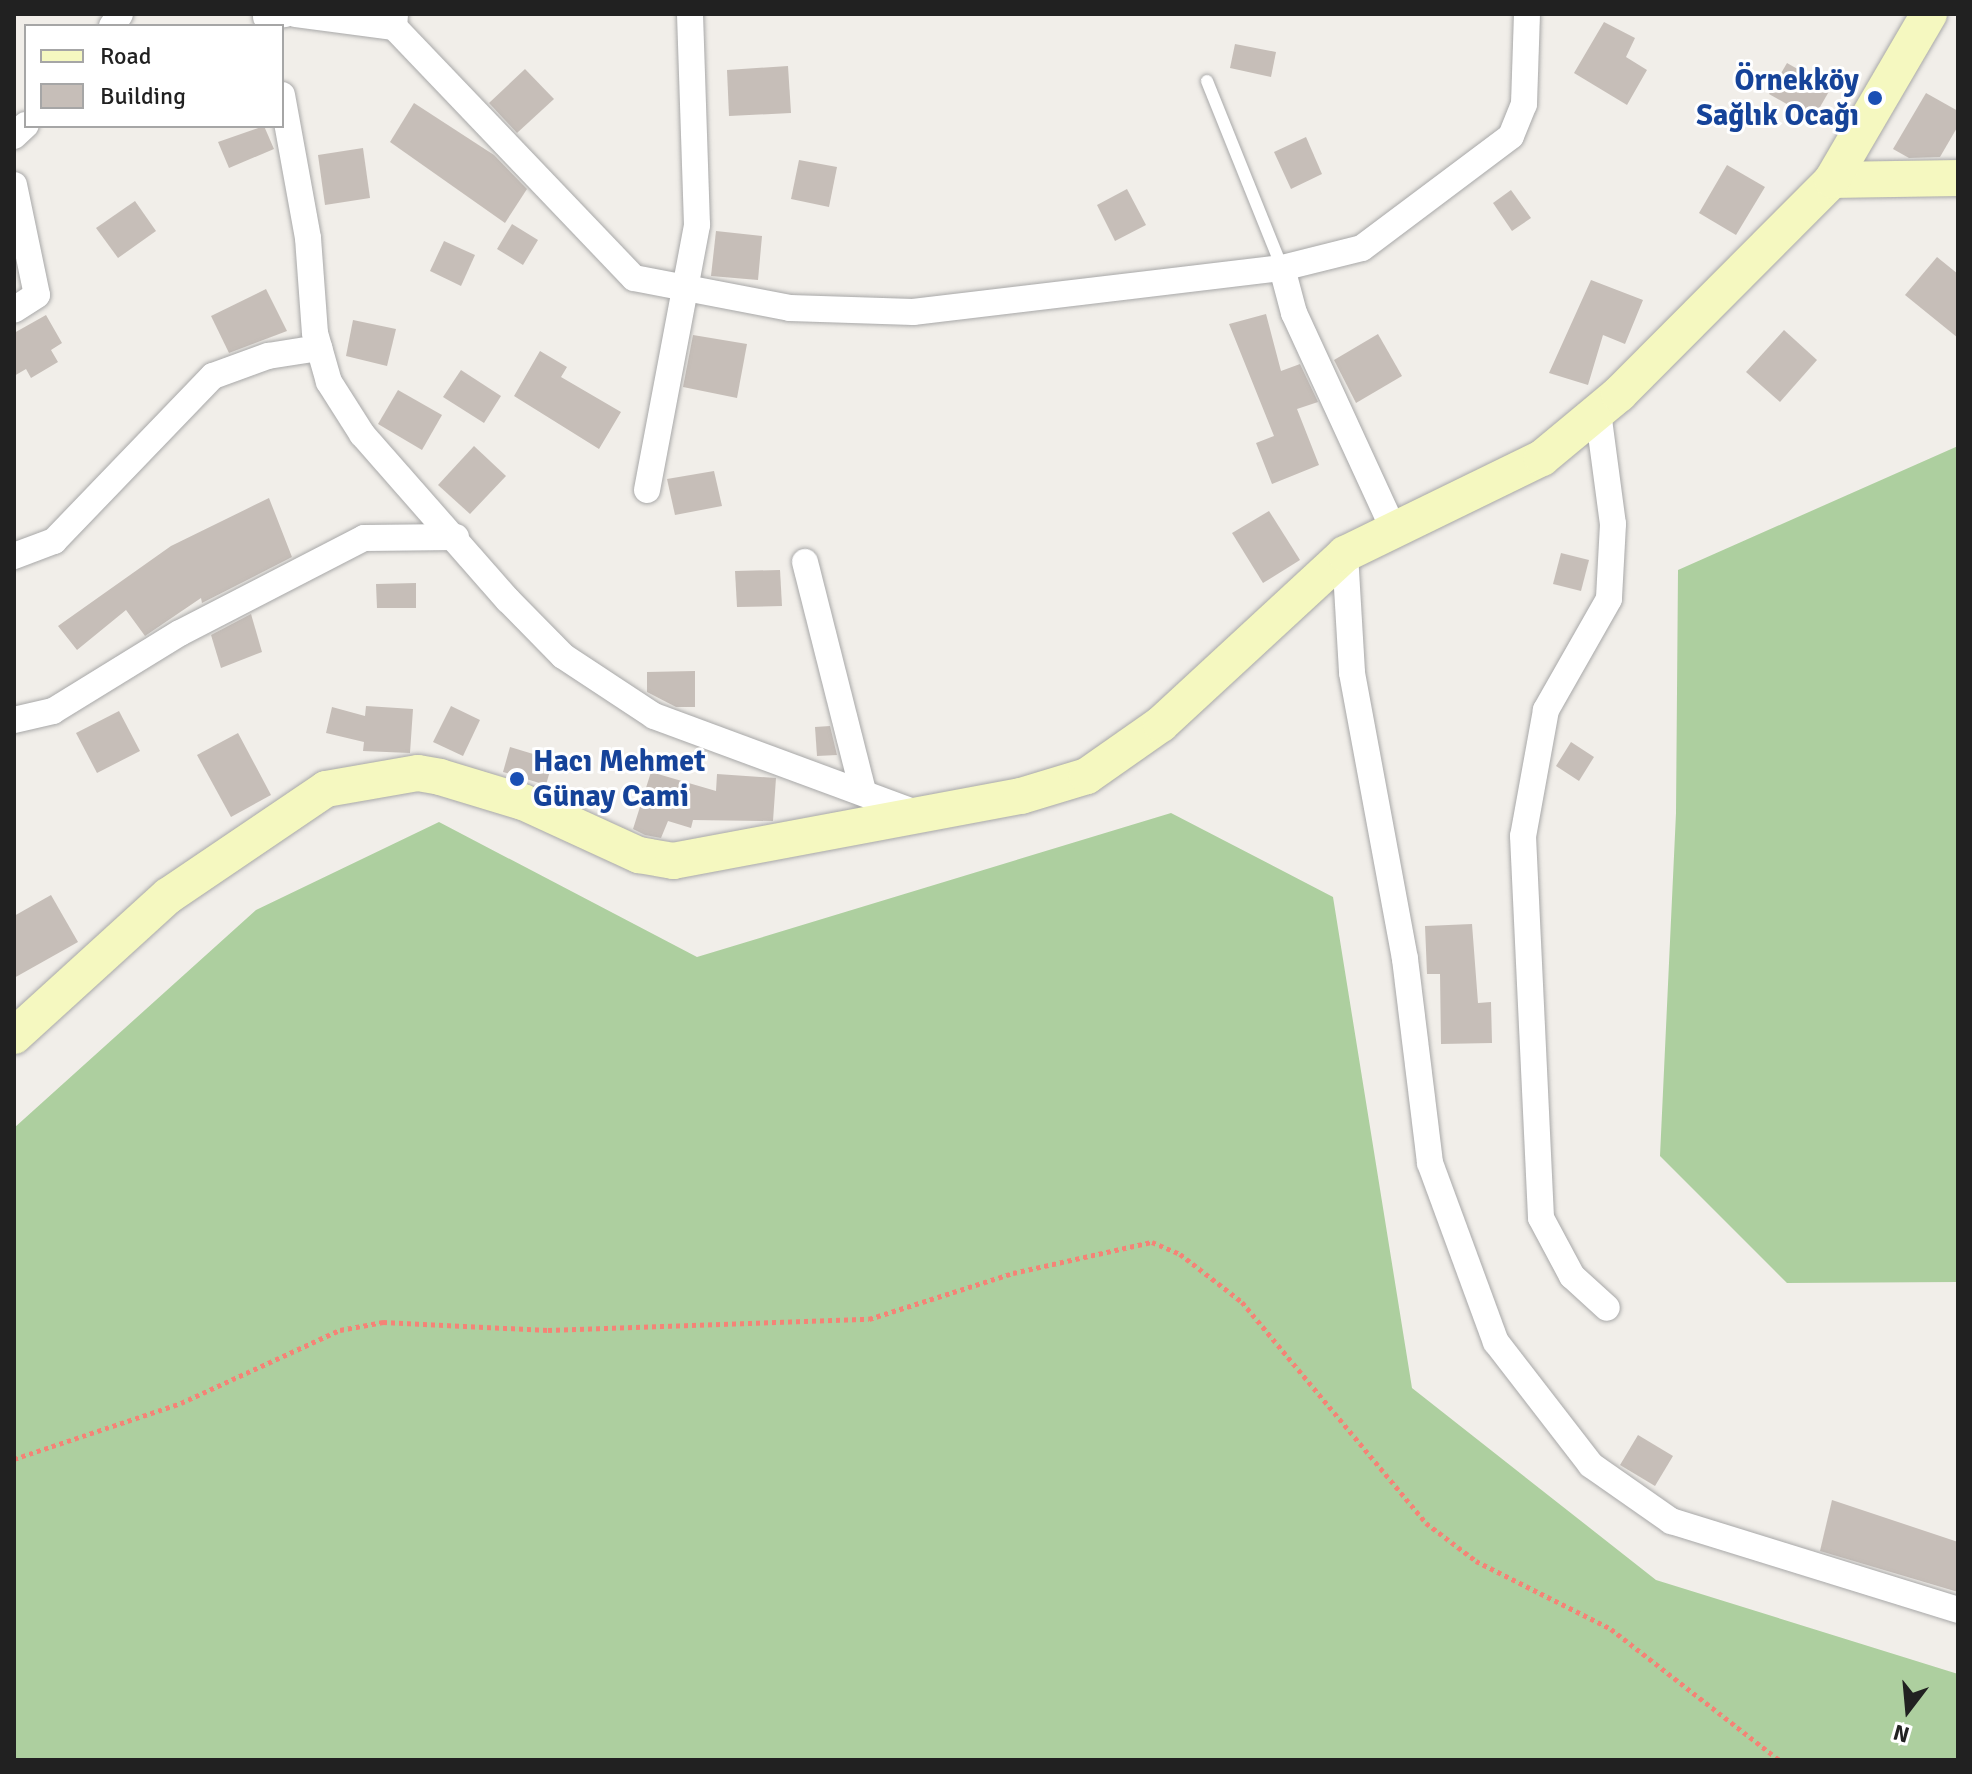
<!DOCTYPE html>
<html>
<head>
<meta charset="utf-8">
<style>
  body { margin:0 }
  #map { position:relative; width:1972px; height:1774px; overflow:hidden; background:#f1eee9; font-family:Signika,sans-serif }
  div>[style] { position:absolute }
  [style*='--x'] { left:calc(var(--x)*1px); top:calc(var(--y)*1px); width:calc(var(--w)*1px); rotate:calc(var(--a)*1deg) }
  .forest>* { inset:0; background:#adcf9f }
  .building>* { inset:0; background:#c6beb8 }
  .path>* { height:5px; margin-top:-2.5px; transform-origin:0; background:repeating-linear-gradient(90deg,#f58376 0 4px,transparent 0 8px) }
  .roads { filter:drop-shadow(0 0 2px #a8a8a8) drop-shadow(0 0 2px #a8a8a8) }
  .lane>* { height:12px; margin:-6px; padding:0 6px; transform-origin:6px; border-radius:6px; background:#fff }
  .street>* { height:26px; margin:-13px; padding:0 13px; transform-origin:13px; border-radius:13px; background:#fff }
  .secondary>* { height:36px; margin:-18px; padding:0 18px; transform-origin:18px; border-radius:18px; background:#f5f8c0 }
  .dots>* { width:22px; height:22px; translate:-50% -50%; box-sizing:border-box; border:4px solid #fff; border-radius:50% }
  span { translate:-50% -50%; white-space:nowrap; text-align:center; line-height:1.15; -webkit-text-stroke:6px #fff; paint-order:stroke }
  .transit-label { font-size:30px; color:#164399; font-weight:700 }
  .right { translate:-100% -50%; text-align:right }
  .left { translate:0 -50%; text-align:left }
  .frame { position:absolute; inset:0; border:16px solid #212121; pointer-events:none }
  .legend { position:absolute; left:24px; top:24px; width:260px; height:104px; box-sizing:border-box; background:#fff; border:2px solid #a6a6a6; margin:0; padding:10px 14px; list-style:none; font-size:24px; color:#212121 }
  .legend li { display:flex; align-items:center; gap:16px; height:40px }
  .legend b { width:40px; border:2px solid #a6a6a6 }
  .north { position:absolute; left:1868px; top:1670px; width:80px; height:80px; -webkit-text-stroke:6px #fff; paint-order:stroke; rotate:196deg; font-size:22px; font-weight:700; line-height:32px; text-align:center; color:#212121 }
  .north::after { content:''; display:block; margin:auto; width:28px; height:36px; background:#212121; clip-path:polygon(50% 0,100% 100%,50% 72%,0 100%) }
</style>
</head>
<body>
<div id="map">
  <div class="forest">
    <div style="clip-path:polygon(1958px 446px,1958px 1282px,1787px 1283px,1660px 1156px,1676px 813px,1678px 570px)"></div>
    <div style="clip-path:polygon(1171px 813px,1333px 897px,1412px 1388px,1656px 1580px,1958px 1674px,1958px 1760px,14px 1760px,14px 1128px,256px 910px,439px 822px,697px 957px)"></div>
  </div>
  <div class="building">
    <div style="clip-path:polygon(1604px 22px,1635px 38px,1626px 57px,1647px 70px,1627px 105px,1574px 73px)"></div>
    <div style="clip-path:polygon(1235px 44px,1276px 52px,1271px 77px,1230px 68px)"></div>
    <div style="clip-path:polygon(1787px 63px,1831px 88px,1813px 119px,1769px 94px)"></div>
    <div style="clip-path:polygon(788px 66px,791px 113px,729px 116px,727px 70px)"></div>
    <div style="clip-path:polygon(525px 69px,554px 99px,517px 133px,489px 103px)"></div>
    <div style="clip-path:polygon(1926px 93px,1958px 111px,1958px 126px,1940px 157px,1909px 158px,1893px 149px)"></div>
    <div style="clip-path:polygon(414px 103px,494px 155px,527px 189px,505px 223px,390px 142px)"></div>
    <div style="clip-path:polygon(264px 126px,274px 149px,229px 168px,218px 142px)"></div>
    <div style="clip-path:polygon(1306px 137px,1322px 174px,1291px 189px,1274px 152px)"></div>
    <div style="clip-path:polygon(363px 148px,370px 198px,325px 205px,318px 155px)"></div>
    <div style="clip-path:polygon(799px 160px,837px 167px,829px 207px,791px 199px)"></div>
    <div style="clip-path:polygon(1727px 165px,1765px 187px,1736px 235px,1699px 213px)"></div>
    <div style="clip-path:polygon(1127px 189px,1146px 225px,1115px 241px,1097px 205px)"></div>
    <div style="clip-path:polygon(1511px 190px,1531px 218px,1512px 231px,1493px 203px)"></div>
    <div style="clip-path:polygon(135px 201px,156px 231px,118px 258px,96px 228px)"></div>
    <div style="clip-path:polygon(512px 224px,538px 240px,523px 265px,497px 249px)"></div>
    <div style="clip-path:polygon(716px 231px,762px 236px,758px 280px,711px 276px)"></div>
    <div style="clip-path:polygon(444px 241px,475px 255px,461px 286px,430px 271px)"></div>
    <div style="clip-path:polygon(1937px 257px,1958px 274px,1958px 338px,1905px 295px)"></div>
    <div style="clip-path:polygon(1591px 280px,1643px 300px,1625px 344px,1603px 335px,1588px 385px,1549px 373px)"></div>
    <div style="clip-path:polygon(266px 289px,287px 331px,229px 353px,211px 316px)"></div>
    <div style="clip-path:polygon(1266px 314px,1281px 371px,1300px 364px,1318px 402px,1297px 409px,1319px 465px,1272px 484px,1256px 443px,1274px 436px,1229px 324px)"></div>
    <div style="clip-path:polygon(46px 315px,62px 343px,51px 350px,58px 362px,31px 378px,26px 369px,14px 376px,14px 333px)"></div>
    <div style="clip-path:polygon(353px 320px,396px 329px,387px 366px,346px 356px)"></div>
    <div style="clip-path:polygon(1784px 330px,1817px 360px,1780px 402px,1746px 372px)"></div>
    <div style="clip-path:polygon(1378px 334px,1402px 376px,1356px 403px,1334px 360px)"></div>
    <div style="clip-path:polygon(693px 335px,747px 344px,737px 398px,683px 387px)"></div>
    <div style="clip-path:polygon(540px 351px,567px 367px,561px 377px,621px 412px,599px 449px,514px 396px)"></div>
    <div style="clip-path:polygon(461px 370px,501px 396px,484px 423px,443px 397px)"></div>
    <div style="clip-path:polygon(398px 390px,442px 415px,422px 450px,378px 424px)"></div>
    <div style="clip-path:polygon(474px 446px,506px 476px,470px 514px,438px 485px)"></div>
    <div style="clip-path:polygon(714px 471px,722px 506px,675px 515px,667px 479px)"></div>
    <div style="clip-path:polygon(269px 498px,292px 557px,202px 603px,201px 598px,145px 636px,126px 610px,77px 650px,58px 626px,171px 546px)"></div>
    <div style="clip-path:polygon(1269px 511px,1300px 560px,1263px 583px,1232px 533px)"></div>
    <div style="clip-path:polygon(1561px 553px,1589px 560px,1581px 591px,1553px 584px)"></div>
    <div style="clip-path:polygon(780px 570px,782px 606px,737px 607px,735px 571px)"></div>
    <div style="clip-path:polygon(416px 583px,416px 608px,377px 608px,376px 584px)"></div>
    <div style="clip-path:polygon(251px 614px,262px 652px,221px 668px,211px 635px)"></div>
    <div style="clip-path:polygon(695px 671px,695px 707px,676px 707px,647px 692px,647px 672px)"></div>
    <div style="clip-path:polygon(366px 706px,413px 709px,410px 753px,363px 751px,364px 742px,326px 733px,332px 707px,365px 716px)"></div>
    <div style="clip-path:polygon(451px 706px,480px 720px,463px 756px,433px 742px)"></div>
    <div style="clip-path:polygon(119px 711px,140px 751px,97px 773px,76px 733px)"></div>
    <div style="clip-path:polygon(830px 726px,837px 755px,817px 756px,815px 727px)"></div>
    <div style="clip-path:polygon(238px 733px,271px 795px,231px 817px,197px 755px)"></div>
    <div style="clip-path:polygon(1571px 742px,1594px 757px,1579px 781px,1556px 766px)"></div>
    <div style="clip-path:polygon(510px 747px,553px 760px,546px 785px,503px 772px)"></div>
    <div style="clip-path:polygon(651px 772px,716px 791px,717px 774px,776px 778px,773px 821px,693px 820px,691px 828px,668px 821px,661px 838px,645px 835px,633px 829px)"></div>
    <div style="clip-path:polygon(51px 895px,78px 942px,14px 978px,14px 916px)"></div>
    <div style="clip-path:polygon(1472px 924px,1478px 1003px,1491px 1002px,1492px 1043px,1441px 1044px,1440px 974px,1427px 974px,1425px 926px)"></div>
    <div style="clip-path:polygon(1638px 1435px,1673px 1456px,1655px 1486px,1620px 1465px)"></div>
    <div style="clip-path:polygon(1832px 1500px,1958px 1542px,1958px 1592px,1820px 1551px)"></div>
  </div>
  <div class="path">
    <div style="--x:14;--y:1459;--w:176;--a:-18.5"></div>
    <div style="--x:181;--y:1403;--w:175;--a:-24.7"></div>
    <div style="--x:340;--y:1330;--w:44;--a:-10.5"></div>
    <div style="--x:383;--y:1322;--w:165;--a:2.8"></div>
    <div style="--x:548;--y:1330;--w:321;--a:-2"></div>
    <div style="--x:869;--y:1319;--w:151;--a:-17.7"></div>
    <div style="--x:1013;--y:1273;--w:142;--a:-12.6"></div>
    <div style="--x:1152;--y:1242;--w:30;--a:23"></div>
    <div style="--x:1180;--y:1254;--w:78;--a:37.7"></div>
    <div style="--x:1242;--y:1302;--w:288;--a:50.2"></div>
    <div style="--x:1426;--y:1523;--w:63;--a:37.2"></div>
    <div style="--x:1476;--y:1561;--w:151;--a:26.7"></div>
    <div style="--x:1611;--y:1629;--w:213;--a:37.9"></div>
  </div>
  <div class="roads">
    <div class="lane">
      <div style="--x:1207;--y:81;--w:201;--a:68.1"></div>
    </div>
    <div class="street">
      <div style="--x:296;--y:14;--w:99;--a:7.6"></div>
      <div style="--x:395;--y:14;--w:13;--a:94"></div>
      <div style="--x:394;--y:27;--w:347;--a:46.3"></div>
      <div style="--x:634;--y:278;--w:159;--a:10.9"></div>
      <div style="--x:790;--y:308;--w:123;--a:1.9"></div>
      <div style="--x:913;--y:312;--w:372;--a:-6.8"></div>
      <div style="--x:1282;--y:268;--w:82;--a:-14"></div>
      <div style="--x:1362;--y:248;--w:186;--a:-36.9"></div>
      <div style="--x:1511;--y:136;--w:35;--a:-68"></div>
      <div style="--x:1524;--y:104;--w:90;--a:-88.1"></div>
      <div style="--x:266;--y:17;--w:20;--a:-9"></div>
      <div style="--x:112;--y:26;--w:14;--a:-56"></div>
      <div style="--x:282;--y:95;--w:145;--a:79.7"></div>
      <div style="--x:308;--y:238;--w:95;--a:85.8"></div>
      <div style="--x:315;--y:333;--w:51;--a:74.1"></div>
      <div style="--x:329;--y:382;--w:62;--a:57.6"></div>
      <div style="--x:362;--y:434;--w:221;--a:48.7"></div>
      <div style="--x:508;--y:600;--w:78;--a:45.5"></div>
      <div style="--x:563;--y:656;--w:109;--a:33.4"></div>
      <div style="--x:654;--y:716;--w:277;--a:20.3"></div>
      <div style="--x:14;--y:136;--w:16;--a:-43"></div>
      <div style="--x:14;--y:185;--w:112;--a:78.2"></div>
      <div style="--x:37;--y:295;--w:27;--a:147"></div>
      <div style="--x:1282;--y:268;--w:47;--a:75.1"></div>
      <div style="--x:1294;--y:313;--w:239;--a:65.3"></div>
      <div style="--x:1598;--y:412;--w:113;--a:82.4"></div>
      <div style="--x:1613;--y:524;--w:75;--a:93.1"></div>
      <div style="--x:1609;--y:599;--w:128;--a:119.6"></div>
      <div style="--x:1546;--y:710;--w:128;--a:100.3"></div>
      <div style="--x:1523;--y:836;--w:382;--a:87.3"></div>
      <div style="--x:1541;--y:1218;--w:66;--a:61.9"></div>
      <div style="--x:1572;--y:1276;--w:47;--a:42.4"></div>
      <div style="--x:647;--y:490;--w:270;--a:-79.3"></div>
      <div style="--x:697;--y:225;--w:211;--a:-91.9"></div>
      <div style="--x:1345;--y:554;--w:119;--a:86.6"></div>
      <div style="--x:1352;--y:673;--w:291;--a:79.5"></div>
      <div style="--x:1405;--y:959;--w:206;--a:83"></div>
      <div style="--x:1430;--y:1163;--w:191;--a:69.8"></div>
      <div style="--x:1496;--y:1342;--w:155;--a:52.3"></div>
      <div style="--x:1591;--y:1465;--w:98;--a:35"></div>
      <div style="--x:1671;--y:1521;--w:300;--a:17.2"></div>
      <div style="--x:14;--y:556;--w:43;--a:-20.6"></div>
      <div style="--x:54;--y:541;--w:229;--a:-46.1"></div>
      <div style="--x:213;--y:376;--w:59;--a:-20"></div>
      <div style="--x:268;--y:356;--w:52;--a:-8.9"></div>
      <div style="--x:805;--y:562;--w:236;--a:75.8"></div>
      <div style="--x:14;--y:720;--w:40;--a:-13"></div>
      <div style="--x:53;--y:711;--w:149;--a:-31.6"></div>
      <div style="--x:180;--y:633;--w:207;--a:-27.3"></div>
      <div style="--x:364;--y:538;--w:92;--a:-0.6"></div>
    </div>
    <div class="secondary">
      <div style="--x:1832;--y:180;--w:126;--a:-0.9"></div>
      <div style="--x:14;--y:1036;--w:208;--a:-42.3"></div>
      <div style="--x:168;--y:896;--w:191;--a:-34.1"></div>
      <div style="--x:326;--y:789;--w:93;--a:-9.9"></div>
      <div style="--x:418;--y:773;--w:22;--a:10"></div>
      <div style="--x:440;--y:777;--w:87;--a:16.8"></div>
      <div style="--x:523;--y:802;--w:128;--a:24.6"></div>
      <div style="--x:639;--y:855;--w:35;--a:10"></div>
      <div style="--x:673;--y:861;--w:354;--a:-10.6"></div>
      <div style="--x:1021;--y:796;--w:69;--a:-16.9"></div>
      <div style="--x:1087;--y:776;--w:90;--a:-35.1"></div>
      <div style="--x:1161;--y:724;--w:251;--a:-42.7"></div>
      <div style="--x:1345;--y:554;--w:219;--a:-26"></div>
      <div style="--x:1542;--y:458;--w:100;--a:-39.7"></div>
      <div style="--x:1619;--y:394;--w:302;--a:-45.1"></div>
      <div style="--x:1832;--y:180;--w:192;--a:-59.7"></div>
    </div>
  </div>
  <div class="dots">
    <div style="left:1875px;top:98px;background:#1a4fb4"></div>
    <div style="left:517px;top:779px;background:#1a4fb4"></div>
  </div>
  <div class="transit-label">
    <span class="right" style="left:1859px;top:98px">Örnekköy<br>Sağlık Ocağı</span>
    <span class="left" style="left:533px;top:779px">Hacı Mehmet<br>Günay Cami</span>
  </div>
  <div class="frame"></div>
  <ul class="legend">
  <li><b style="height:10px;background:#f5f8c0"></b>Road</li>
  <li><b style="height:22px;background:#c6beb8"></b>Building</li>
  </ul>
  <div class="north">N</div>
</div>
</body>
</html>
